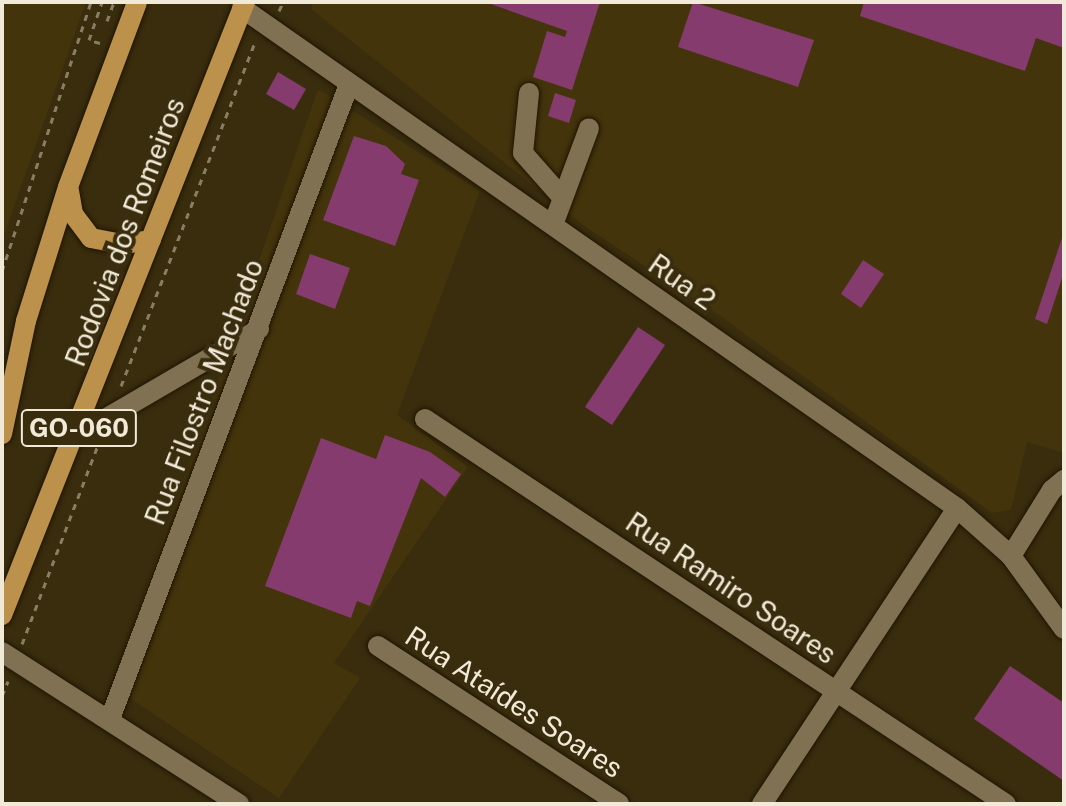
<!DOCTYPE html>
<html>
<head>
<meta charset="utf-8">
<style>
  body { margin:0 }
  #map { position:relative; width:1066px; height:806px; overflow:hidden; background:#392d0e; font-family:"Public Sans",sans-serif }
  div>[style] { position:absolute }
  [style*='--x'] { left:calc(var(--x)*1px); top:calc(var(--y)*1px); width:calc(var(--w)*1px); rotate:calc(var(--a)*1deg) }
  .built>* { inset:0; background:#43340c }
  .building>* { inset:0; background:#853b6e }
  .path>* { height:3px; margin-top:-1.5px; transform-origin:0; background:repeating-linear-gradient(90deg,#887e64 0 6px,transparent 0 12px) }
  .roads { filter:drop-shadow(0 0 2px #201500) drop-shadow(0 0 2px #201500) }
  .minor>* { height:20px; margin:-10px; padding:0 10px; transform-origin:10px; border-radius:10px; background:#7f7151 }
  .major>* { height:20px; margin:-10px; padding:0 10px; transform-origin:10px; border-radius:10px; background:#bc914c }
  span { translate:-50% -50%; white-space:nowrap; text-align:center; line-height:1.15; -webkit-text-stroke:8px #392d0e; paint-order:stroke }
  .shield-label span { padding:2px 6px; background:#392d0e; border:2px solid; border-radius:6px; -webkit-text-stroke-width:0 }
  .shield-label { font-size:26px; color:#f1ead8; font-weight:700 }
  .street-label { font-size:28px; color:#f1ead8 }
  .frame { position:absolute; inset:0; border:4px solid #f1ead8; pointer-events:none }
</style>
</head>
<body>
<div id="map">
  <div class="built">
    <div style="clip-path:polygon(2px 2px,86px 2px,2px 241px)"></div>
    <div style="clip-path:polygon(313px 2px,1064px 2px,1064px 453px,1027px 442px,1011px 510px,992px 513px,719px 315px,583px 225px,311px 9px)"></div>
    <div style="clip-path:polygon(318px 89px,480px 191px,397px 415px,468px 467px,334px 663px,360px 678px,279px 798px,112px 686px)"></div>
  </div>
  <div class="building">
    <div style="clip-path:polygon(485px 2px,600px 2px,572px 90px,533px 77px,547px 31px,565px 37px,567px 31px)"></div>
    <div style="clip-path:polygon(693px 2px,814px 40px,798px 87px,678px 47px)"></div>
    <div style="clip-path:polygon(864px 2px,1064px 2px,1064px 48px,1036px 38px,1025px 71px,860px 16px)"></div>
    <div style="clip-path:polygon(278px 72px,306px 89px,294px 110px,266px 94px)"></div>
    <div style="clip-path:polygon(555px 93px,576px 100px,569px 123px,548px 116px)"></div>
    <div style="clip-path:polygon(354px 136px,386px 146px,405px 164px,401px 174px,419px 180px,395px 246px,323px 220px)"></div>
    <div style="clip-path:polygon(1064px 232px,1064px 272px,1047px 324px,1035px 319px)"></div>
    <div style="clip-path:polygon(310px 254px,350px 268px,335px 309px,296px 294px)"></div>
    <div style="clip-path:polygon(863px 260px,884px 274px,861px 308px,841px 294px)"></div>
    <div style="clip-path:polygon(638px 327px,665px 345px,612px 425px,585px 407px)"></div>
    <div style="clip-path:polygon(385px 435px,430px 452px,461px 474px,445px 497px,421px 478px,370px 606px,357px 601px,351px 618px,265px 586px,321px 438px,376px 459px)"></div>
    <div style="clip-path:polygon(1010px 666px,1064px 703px,1064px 781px,974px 719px)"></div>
  </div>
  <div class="path">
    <div style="--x:279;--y:11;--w:10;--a:-66"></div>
    <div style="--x:107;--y:21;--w:20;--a:-70"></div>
    <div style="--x:100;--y:43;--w:11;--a:-165"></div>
    <div style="--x:89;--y:40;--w:40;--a:-71.1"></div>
    <div style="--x:2;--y:271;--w:283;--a:-71.7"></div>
    <div style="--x:121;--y:386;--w:368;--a:-68.7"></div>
    <div style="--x:22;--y:644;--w:213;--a:-69.1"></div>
    <div style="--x:2;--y:696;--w:16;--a:-68"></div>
  </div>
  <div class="roads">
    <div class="minor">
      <div style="--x:242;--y:8;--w:872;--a:34.97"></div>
      <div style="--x:957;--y:508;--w:72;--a:41.6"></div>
      <div style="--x:1011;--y:556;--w:90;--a:54"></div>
      <div style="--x:529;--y:93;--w:60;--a:95.7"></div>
      <div style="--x:523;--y:153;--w:56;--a:48.6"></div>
      <div style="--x:553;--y:225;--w:103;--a:-69.6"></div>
      <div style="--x:425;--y:419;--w:697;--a:33.53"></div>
      <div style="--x:76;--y:436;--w:212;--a:-30.3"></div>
      <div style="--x:1011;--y:556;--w:78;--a:-58.2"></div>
      <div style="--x:1052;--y:490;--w:16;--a:-40"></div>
      <div style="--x:378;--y:646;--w:288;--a:33.2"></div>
      <div style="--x:2;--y:652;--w:282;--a:32.7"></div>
      <div style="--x:110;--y:719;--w:678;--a:-69.37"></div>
      <div style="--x:762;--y:804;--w:354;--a:-56.6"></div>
    </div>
    <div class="major">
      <div style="--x:69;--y:191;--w:23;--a:80"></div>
      <div style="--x:73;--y:214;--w:30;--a:53"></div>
      <div style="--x:91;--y:238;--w:33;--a:11"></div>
      <div style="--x:123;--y:244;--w:28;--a:-8"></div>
      <div style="--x:2;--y:434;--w:116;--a:-78"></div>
      <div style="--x:26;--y:321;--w:140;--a:-72.6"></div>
      <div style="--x:68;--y:187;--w:197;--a:-69.5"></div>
      <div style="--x:2;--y:615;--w:659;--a:-68.38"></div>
    </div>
  </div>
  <div class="shield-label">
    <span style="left:79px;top:428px">GO-060</span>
  </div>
  <div class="street-label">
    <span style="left:125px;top:232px;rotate:-69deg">Rodovia dos Romeiros</span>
    <span style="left:682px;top:282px;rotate:35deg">Rua 2</span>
    <span style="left:204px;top:392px;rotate:-69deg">Rua Filostro Machado</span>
    <span style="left:731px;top:588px;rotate:34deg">Rua Ramiro Soares</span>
    <span style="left:514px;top:702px;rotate:33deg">Rua Ataídes Soares</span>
  </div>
  <div class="frame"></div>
</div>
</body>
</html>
